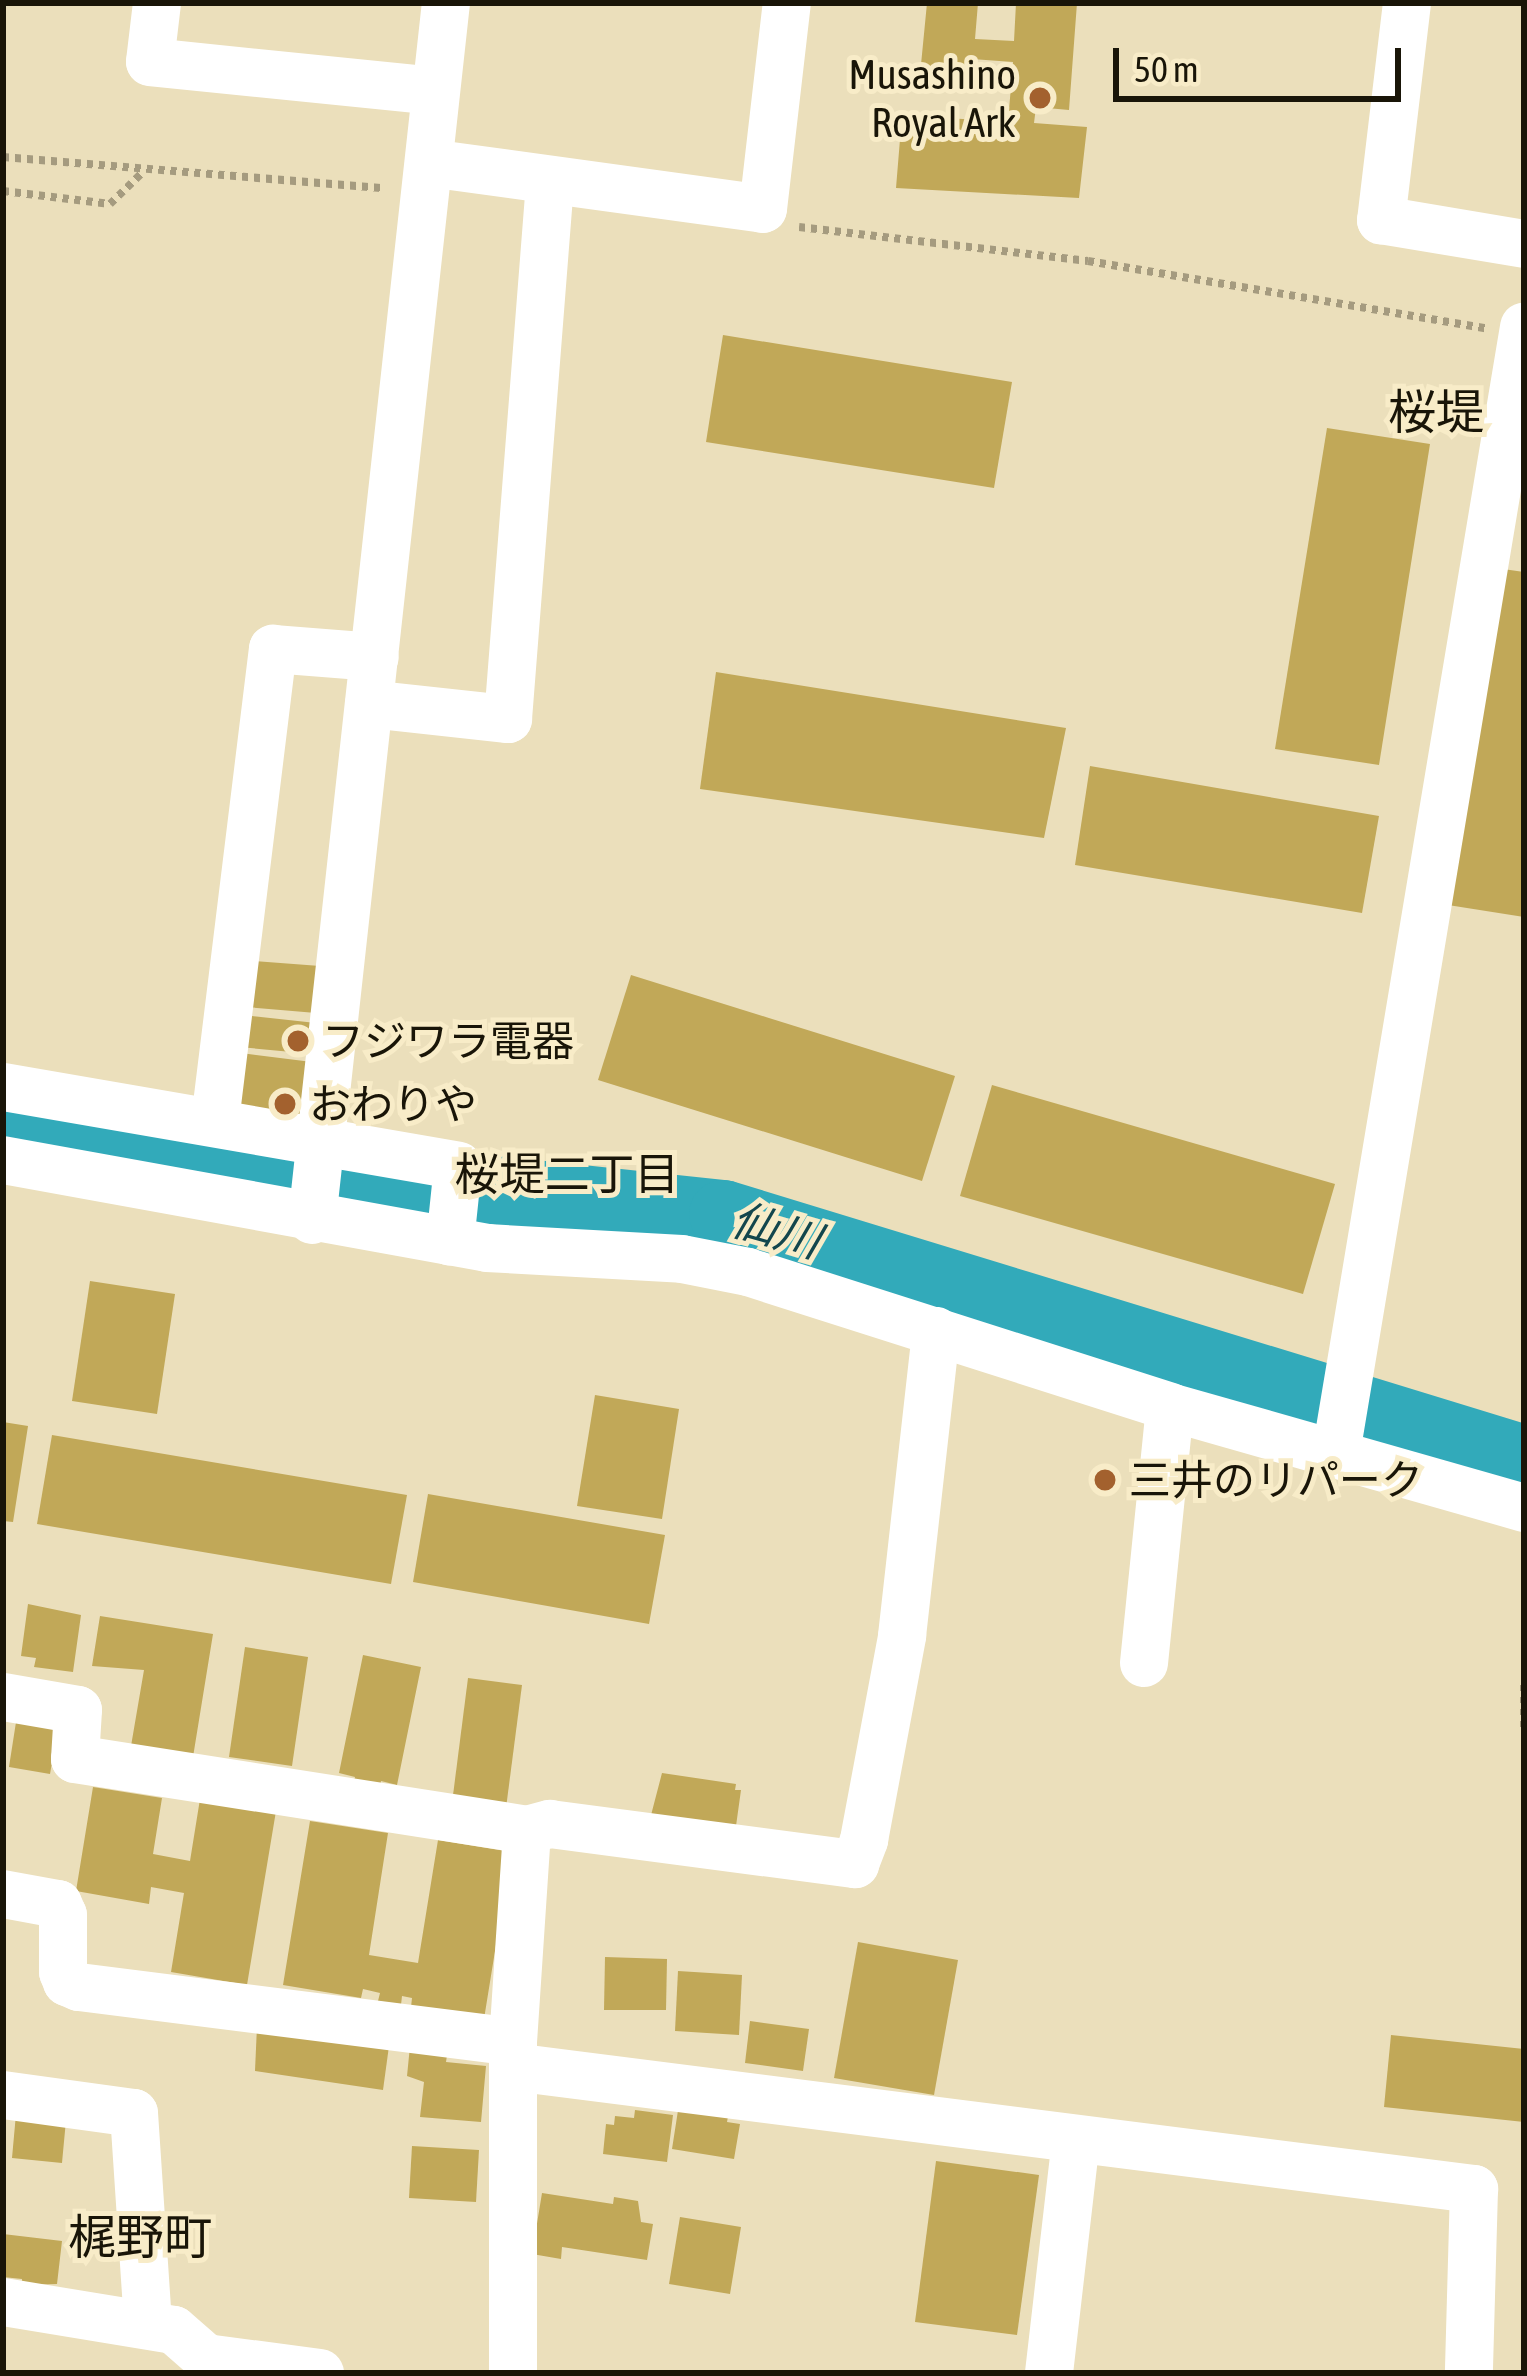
<!DOCTYPE html>
<html>
<head>
<meta charset="utf-8">
<style>
  body { margin:0 }
  #map { position:relative; width:1527px; height:2376px; overflow:hidden; background:#ebdfbb; font-family:"Asap Condensed","Noto Sans JP",sans-serif }
  div>[style] { position:absolute }
  [style*='--x'] { left:calc(var(--x)*1px); top:calc(var(--y)*1px); width:calc(var(--w)*1px); rotate:calc(var(--a)*1deg) }
  .river>* { height:69px; margin:-34.5px; padding:0 34.5px; transform-origin:34.5px; border-radius:34.5px; background:#32aaba }
  .building>* { inset:0; background:#c1a858 }
  .path>* { height:8px; margin-top:-4px; transform-origin:0; background:repeating-linear-gradient(90deg,#a59b7f 0 6px,transparent 0 12px) }
  .minor>* { height:48px; margin:-24px; padding:0 24px; transform-origin:24px; border-radius:24px; background:#fff }
  .dots>* { width:33px; height:33px; translate:-50% -50%; box-sizing:border-box; border:6px solid #f8ecc8; border-radius:50% }
  span { translate:-50% -50%; white-space:nowrap; text-align:center; line-height:1.15; -webkit-text-stroke:10px #f8ecc8; paint-order:stroke }
  .poi-label { font-size:42px; color:#191508 }
  .right { translate:-100% -50%; text-align:right }
  .left { translate:0 -50%; text-align:left }
  .neighbourhood-label { font-size:45px; color:#191508 }
  .water-label { font-size:45px; color:#13464d; font-style:italic }
  .quarter-label { font-size:48px; color:#191508 }
  .frame { position:absolute; inset:0; border:6px solid #191508; pointer-events:none }
  .scale { position:absolute; left:1113px; top:48px; width:288px; height:54px; box-sizing:border-box; border:6px solid #191508; border-top:0; padding-left:15px; font-size:36px; line-height:42px; white-space:nowrap; color:#191508; -webkit-text-stroke:9px #f8ecc8; paint-order:stroke }
</style>
</head>
<body>
<div id="map">
  <div class="river">
    <div style="--x:3;--y:1116;--w:490;--a:8.6"></div>
    <div style="--x:488;--y:1189;--w:236;--a:6.1"></div>
    <div style="--x:723;--y:1214;--w:838;--a:17.01"></div>
  </div>
  <div class="building">
    <div style="clip-path:polygon(927px 3px,978px 3px,975px 39px,1014px 41px,1016px 3px,1077px 3px,1069px 110px,1036px 107px,1034px 123px,1087px 127px,1079px 198px,896px 188px,902px 115px,1008px 122px,1013px 62px,972px 59px,970px 89px,919px 85px)"></div>
    <div style="clip-path:polygon(723px 335px,1012px 382px,994px 488px,706px 442px)"></div>
    <div style="clip-path:polygon(1327px 428px,1430px 444px,1379px 765px,1275px 749px)"></div>
    <div style="clip-path:polygon(1503px 569px,1524px 572px,1524px 917px,1448px 905px)"></div>
    <div style="clip-path:polygon(716px 672px,1066px 728px,1044px 838px,700px 789px)"></div>
    <div style="clip-path:polygon(1090px 766px,1379px 816px,1362px 913px,1075px 865px)"></div>
    <div style="clip-path:polygon(239px 960px,320px 966px,316px 1013px,235px 1006px)"></div>
    <div style="clip-path:polygon(631px 975px,955px 1076px,922px 1181px,598px 1080px)"></div>
    <div style="clip-path:polygon(243px 1015px,316px 1023px,313px 1054px,239px 1047px)"></div>
    <div style="clip-path:polygon(241px 1053px,312px 1062px,303px 1127px,232px 1118px)"></div>
    <div style="clip-path:polygon(992px 1085px,1335px 1184px,1303px 1294px,960px 1196px)"></div>
    <div style="clip-path:polygon(90px 1281px,175px 1294px,157px 1414px,72px 1401px)"></div>
    <div style="clip-path:polygon(595px 1395px,679px 1409px,662px 1519px,577px 1506px)"></div>
    <div style="clip-path:polygon(3px 1422px,28px 1426px,13px 1522px,3px 1521px)"></div>
    <div style="clip-path:polygon(52px 1435px,407px 1495px,391px 1584px,37px 1524px)"></div>
    <div style="clip-path:polygon(428px 1494px,665px 1535px,649px 1624px,413px 1582px)"></div>
    <div style="clip-path:polygon(28px 1604px,81px 1615px,73px 1672px,34px 1667px,36px 1658px,21px 1656px)"></div>
    <div style="clip-path:polygon(100px 1616px,213px 1634px,193px 1757px,131px 1746px,144px 1670px,92px 1666px)"></div>
    <div style="clip-path:polygon(245px 1647px,308px 1657px,292px 1766px,229px 1757px)"></div>
    <div style="clip-path:polygon(363px 1655px,421px 1667px,397px 1785px,381px 1781px,379px 1791px,353px 1786px,355px 1777px,339px 1773px)"></div>
    <div style="clip-path:polygon(468px 1678px,522px 1685px,506px 1808px,452px 1803px)"></div>
    <div style="clip-path:polygon(16px 1722px,58px 1729px,50px 1774px,9px 1767px)"></div>
    <div style="clip-path:polygon(662px 1773px,736px 1784px,735px 1790px,741px 1790px,736px 1826px,650px 1819px)"></div>
    <div style="clip-path:polygon(93px 1787px,162px 1798px,153px 1854px,190px 1861px,200px 1799px,276px 1811px,247px 1985px,171px 1972px,184px 1893px,151px 1887px,149px 1904px,76px 1891px)"></div>
    <div style="clip-path:polygon(310px 1821px,388px 1833px,369px 1955px,418px 1963px,438px 1840px,511px 1852px,484px 2019px,411px 2007px,412px 1998px,402px 1996px,401px 2005px,378px 2001px,380px 1993px,363px 1989px,361px 1998px,283px 1985px)"></div>
    <div style="clip-path:polygon(858px 1942px,958px 1960px,934px 2095px,834px 2078px)"></div>
    <div style="clip-path:polygon(605px 1957px,667px 1959px,666px 2010px,604px 2010px)"></div>
    <div style="clip-path:polygon(678px 1971px,742px 1975px,739px 2035px,675px 2031px)"></div>
    <div style="clip-path:polygon(750px 2021px,809px 2029px,803px 2071px,745px 2063px)"></div>
    <div style="clip-path:polygon(257px 2026px,389px 2046px,383px 2090px,255px 2071px)"></div>
    <div style="clip-path:polygon(1391px 2035px,1524px 2049px,1524px 2122px,1384px 2107px)"></div>
    <div style="clip-path:polygon(410px 2046px,448px 2049px,446px 2062px,486px 2066px,481px 2122px,420px 2117px,424px 2082px,407px 2076px)"></div>
    <div style="clip-path:polygon(679px 2104px,729px 2111px,727px 2122px,740px 2124px,734px 2159px,672px 2149px)"></div>
    <div style="clip-path:polygon(635px 2110px,673px 2115px,667px 2162px,603px 2154px,606px 2124px,614px 2125px,615px 2116px,634px 2118px)"></div>
    <div style="clip-path:polygon(16px 2114px,66px 2120px,62px 2163px,12px 2158px)"></div>
    <div style="clip-path:polygon(412px 2146px,479px 2150px,476px 2202px,409px 2198px)"></div>
    <div style="clip-path:polygon(936px 2161px,1039px 2175px,1017px 2335px,915px 2322px)"></div>
    <div style="clip-path:polygon(542px 2193px,613px 2204px,614px 2197px,638px 2201px,641px 2222px,653px 2224px,647px 2260px,562px 2247px,561px 2259px,532px 2254px)"></div>
    <div style="clip-path:polygon(680px 2217px,741px 2227px,730px 2294px,669px 2284px)"></div>
    <div style="clip-path:polygon(3px 2234px,62px 2241px,57px 2284px,22px 2285px,22px 2279px,3px 2277px)"></div>
  </div>
  <div class="path">
    <div style="--x:3;--y:157;--w:382;--a:4.7"></div>
    <div style="--x:3;--y:191;--w:108;--a:6.9"></div>
    <div style="--x:110;--y:204;--w:46;--a:-44.1"></div>
    <div style="--x:799;--y:227;--w:291;--a:6.7"></div>
    <div style="--x:1088;--y:261;--w:403;--a:9.6"></div>
    <div style="--x:1524;--y:1685;--w:47;--a:90"></div>
  </div>
  <div class="minor">
    <div style="--x:157;--y:3;--w:59;--a:96.8"></div>
    <div style="--x:150;--y:62;--w:286;--a:5.8"></div>
    <div style="--x:1407;--y:3;--w:219;--a:96.8"></div>
    <div style="--x:1381;--y:220;--w:145;--a:9.5"></div>
    <div style="--x:429;--y:163;--w:337;--a:7.8"></div>
    <div style="--x:763;--y:209;--w:207;--a:-83.4"></div>
    <div style="--x:369;--y:704;--w:140;--a:6.2"></div>
    <div style="--x:508;--y:719;--w:538;--a:-85.52"></div>
    <div style="--x:3;--y:1087;--w:462;--a:9.8"></div>
    <div style="--x:458;--y:1166;--w:76;--a:96"></div>
    <div style="--x:215;--y:1121;--w:476;--a:-83"></div>
    <div style="--x:273;--y:649;--w:102;--a:4.5"></div>
    <div style="--x:3;--y:1160;--w:492;--a:10.3"></div>
    <div style="--x:487;--y:1248;--w:195;--a:3.2"></div>
    <div style="--x:682;--y:1259;--w:67;--a:11.1"></div>
    <div style="--x:748;--y:1272;--w:443;--a:17.7"></div>
    <div style="--x:1170;--y:1407;--w:368;--a:15.9"></div>
    <div style="--x:312;--y:1220;--w:1224;--a:-83.72"></div>
    <div style="--x:1336;--y:1453;--w:1142;--a:-80.52"></div>
    <div style="--x:1144;--y:1663;--w:257;--a:-84.2"></div>
    <div style="--x:3;--y:1697;--w:76;--a:9.8"></div>
    <div style="--x:78;--y:1710;--w:49;--a:93.5"></div>
    <div style="--x:75;--y:1759;--w:458;--a:8.9"></div>
    <div style="--x:527;--y:1830;--w:24;--a:-15"></div>
    <div style="--x:550;--y:1824;--w:308;--a:7.5"></div>
    <div style="--x:855;--y:1864;--w:26;--a:-69"></div>
    <div style="--x:864;--y:1840;--w:208;--a:-79.4"></div>
    <div style="--x:902;--y:1636;--w:307;--a:-83.6"></div>
    <div style="--x:3;--y:1894;--w:56;--a:10.3"></div>
    <div style="--x:58;--y:1904;--w:12;--a:66"></div>
    <div style="--x:63;--y:1915;--w:57;--a:90"></div>
    <div style="--x:63;--y:1972;--w:11;--a:68"></div>
    <div style="--x:67;--y:1982;--w:13;--a:23"></div>
    <div style="--x:79;--y:1987;--w:437;--a:7.2"></div>
    <div style="--x:513;--y:2067;--w:969;--a:7.24"></div>
    <div style="--x:1474;--y:2189;--w:184;--a:91.6"></div>
    <div style="--x:3;--y:2095;--w:132;--a:7.8"></div>
    <div style="--x:134;--y:2113;--w:210;--a:86.2"></div>
    <div style="--x:3;--y:2302;--w:173;--a:9.3"></div>
    <div style="--x:174;--y:2330;--w:43;--a:41.2"></div>
    <div style="--x:206;--y:2358;--w:115;--a:7.5"></div>
    <div style="--x:513;--y:2373;--w:331;--a:-90"></div>
    <div style="--x:513;--y:2042;--w:212;--a:-86.2"></div>
    <div style="--x:1049;--y:2373;--w:235;--a:-83.4"></div>
  </div>
  <div class="dots">
    <div style="left:1040px;top:98px;background:#a3612e"></div>
    <div style="left:298px;top:1041px;background:#a3612e"></div>
    <div style="left:285px;top:1104px;background:#a3612e"></div>
    <div style="left:1105px;top:1480px;background:#a3612e"></div>
  </div>
  <div class="poi-label">
    <span class="right" style="left:1016px;top:98px">Musashino<br>Royal Ark</span>
    <span class="left" style="left:322px;top:1041px">フジワラ電器</span>
    <span class="left" style="left:309px;top:1104px">おわりや</span>
    <span class="left" style="left:1129px;top:1480px">三井のリパーク</span>
  </div>
  <div class="neighbourhood-label">
    <span style="left:567px;top:1175px">桜堤二丁目</span>
  </div>
  <div class="water-label">
    <span style="left:776px;top:1231px;rotate:16deg">仙川</span>
  </div>
  <div class="quarter-label">
    <span style="left:1436px;top:412px">桜堤</span>
    <span style="left:140px;top:2237px">梶野町</span>
  </div>
  <div class="frame"></div>
  <div class="scale">50 m</div>
</div>
</body>
</html>
